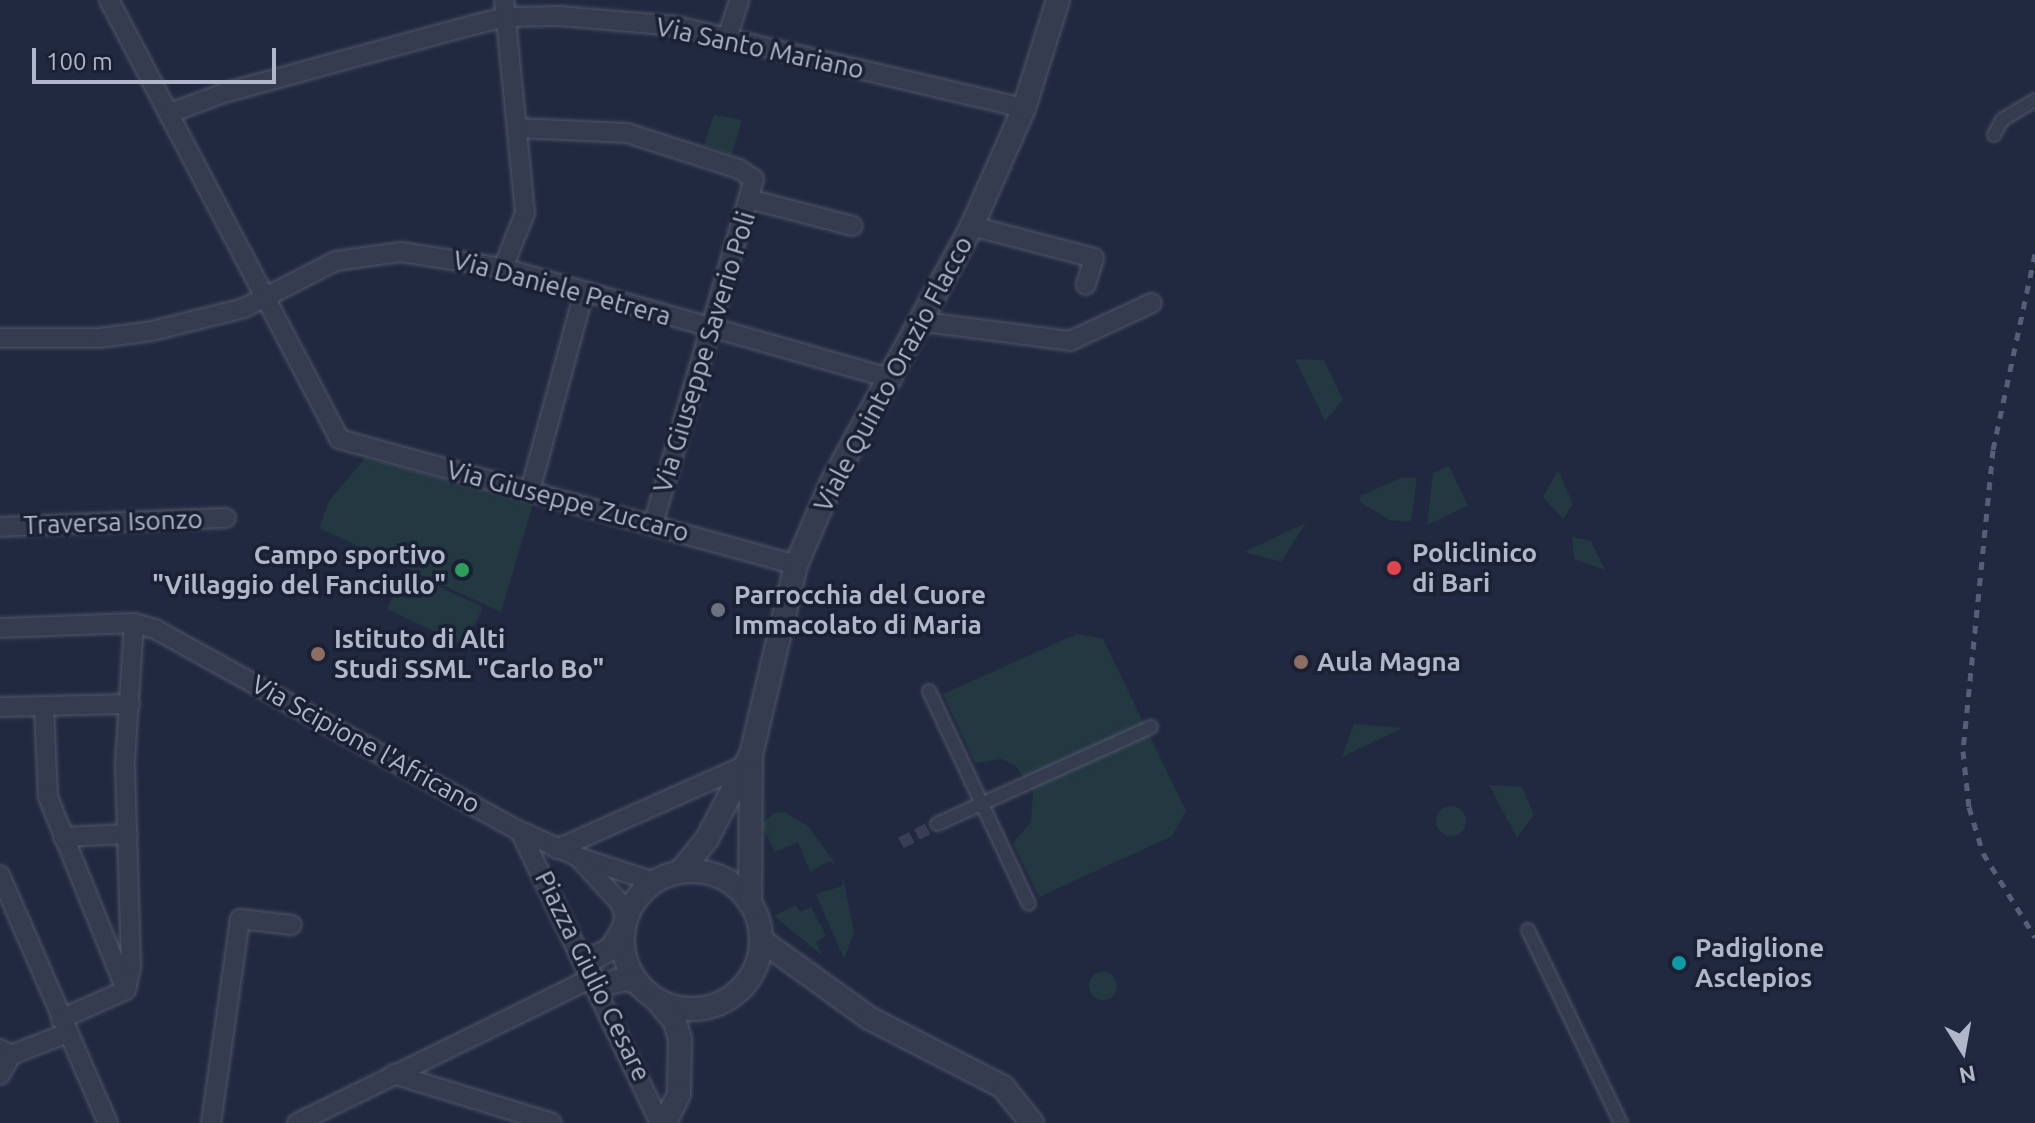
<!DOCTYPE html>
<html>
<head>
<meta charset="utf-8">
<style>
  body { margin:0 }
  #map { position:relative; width:2035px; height:1123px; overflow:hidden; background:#212940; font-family:Ubuntu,sans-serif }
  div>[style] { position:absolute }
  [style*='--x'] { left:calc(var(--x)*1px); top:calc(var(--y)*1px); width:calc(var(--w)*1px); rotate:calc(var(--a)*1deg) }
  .green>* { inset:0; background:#233841 }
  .round { border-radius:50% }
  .pedestrian-tunnel>* { height:12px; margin-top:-6px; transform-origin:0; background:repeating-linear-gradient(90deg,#373e55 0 12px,transparent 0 18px) }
  .roads { filter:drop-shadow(0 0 2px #50576a) drop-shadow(0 0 2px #50576a) }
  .pedestrian>* { height:12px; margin:-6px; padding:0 6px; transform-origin:6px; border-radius:6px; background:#353c4f }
  .minor>* { height:18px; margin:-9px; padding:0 9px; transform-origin:9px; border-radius:9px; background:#353c4f }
  .tertiary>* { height:22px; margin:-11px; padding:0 11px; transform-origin:11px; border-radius:11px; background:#353c4f }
  .tertiary>.ring { margin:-11px; padding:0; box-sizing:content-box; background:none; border:22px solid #353c4f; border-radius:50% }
  .rail>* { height:5px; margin-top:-2.5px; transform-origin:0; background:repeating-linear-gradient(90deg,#575e77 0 8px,transparent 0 16px) }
  .dots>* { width:22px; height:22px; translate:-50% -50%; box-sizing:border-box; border:4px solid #1a2134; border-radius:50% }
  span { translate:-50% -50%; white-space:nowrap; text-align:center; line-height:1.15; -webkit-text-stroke:7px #1a2134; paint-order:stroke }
  .street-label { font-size:26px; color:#b1b7ca }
  .poi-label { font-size:26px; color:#b1b7ca; font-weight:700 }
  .left { translate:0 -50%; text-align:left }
  .right { translate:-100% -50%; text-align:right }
  .north { position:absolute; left:1923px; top:1011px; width:80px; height:80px; -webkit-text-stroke:6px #1a2134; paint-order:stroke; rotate:169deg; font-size:22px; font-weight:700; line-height:32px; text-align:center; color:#b1b7ca }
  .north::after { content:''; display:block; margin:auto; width:28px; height:36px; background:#b1b7ca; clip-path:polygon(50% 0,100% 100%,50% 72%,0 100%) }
  .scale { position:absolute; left:32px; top:48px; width:244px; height:36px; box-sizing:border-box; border:4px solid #b1b7ca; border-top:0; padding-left:10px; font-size:24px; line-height:28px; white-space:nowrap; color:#b1b7ca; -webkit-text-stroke:6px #1a2134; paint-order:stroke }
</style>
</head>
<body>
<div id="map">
  <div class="green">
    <div style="clip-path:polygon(714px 115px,742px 120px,732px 154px,704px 145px)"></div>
    <div style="clip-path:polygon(1295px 359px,1324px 360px,1343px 400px,1325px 421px)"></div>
    <div style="clip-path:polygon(365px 458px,533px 504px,501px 612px,319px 528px,329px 501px)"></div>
    <div style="clip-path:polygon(1449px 466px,1468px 506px,1427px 525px,1433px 473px)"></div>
    <div style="clip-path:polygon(1558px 470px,1573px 504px,1563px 519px,1543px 497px)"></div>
    <div style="clip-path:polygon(1401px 478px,1417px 478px,1411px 522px,1389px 520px,1360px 502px,1360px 496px)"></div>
    <div style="clip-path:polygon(1306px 523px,1281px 562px,1244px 552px)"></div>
    <div style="clip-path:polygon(1572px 537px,1591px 541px,1605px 570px,1574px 559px)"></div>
    <div style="clip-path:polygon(405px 571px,483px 607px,465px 646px,387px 609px)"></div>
    <div style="clip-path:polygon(1077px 634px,1103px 639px,1186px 811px,1172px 836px,1039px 897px,1013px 843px,1031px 822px,1033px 791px,1015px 765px,1001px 759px,975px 763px,943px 694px)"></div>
    <div style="clip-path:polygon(1354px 724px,1402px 728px,1342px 757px)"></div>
    <div style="clip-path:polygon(1489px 785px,1522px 787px,1534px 815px,1517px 838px)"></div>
    <div class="round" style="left:1436px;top:806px;width:30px;height:30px"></div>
    <div style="clip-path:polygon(774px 813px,785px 812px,808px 826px,837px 866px,829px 861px,810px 872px,798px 842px,775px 852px,761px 824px)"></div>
    <div style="clip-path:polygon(843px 877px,854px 932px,844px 959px,816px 894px,842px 886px)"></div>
    <div style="clip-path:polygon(796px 905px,800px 912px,811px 907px,826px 936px,816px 942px,823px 956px,774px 916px)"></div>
    <div class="round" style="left:1089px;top:972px;width:28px;height:28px"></div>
  </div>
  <div class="pedestrian-tunnel">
    <div style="--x:901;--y:843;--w:41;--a:-27.8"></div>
  </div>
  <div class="roads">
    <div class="pedestrian">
      <div style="--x:1994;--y:135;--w:17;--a:-62"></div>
      <div style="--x:2002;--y:120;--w:39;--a:-31"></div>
      <div style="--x:929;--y:691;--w:235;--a:64.9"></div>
      <div style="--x:937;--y:824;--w:235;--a:-24.4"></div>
      <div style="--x:1528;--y:930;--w:214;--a:64.3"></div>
    </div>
    <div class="minor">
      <div style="--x:109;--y:0;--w:496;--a:62.3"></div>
      <div style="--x:339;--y:439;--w:474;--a:15.4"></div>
      <div style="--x:727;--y:38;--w:40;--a:-72"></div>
      <div style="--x:170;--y:113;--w:58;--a:-20.3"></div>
      <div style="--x:224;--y:93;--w:258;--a:-15.3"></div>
      <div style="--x:473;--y:25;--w:34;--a:-14"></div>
      <div style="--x:506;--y:17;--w:54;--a:-1.1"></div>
      <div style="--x:560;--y:16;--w:116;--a:4.9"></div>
      <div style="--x:676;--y:26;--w:358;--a:13.3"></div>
      <div style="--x:517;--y:128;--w:110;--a:2.6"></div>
      <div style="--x:627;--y:133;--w:118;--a:17.8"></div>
      <div style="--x:739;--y:169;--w:18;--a:34"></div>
      <div style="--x:754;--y:179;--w:359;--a:106.3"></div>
      <div style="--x:749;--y:199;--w:107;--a:14.6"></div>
      <div style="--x:972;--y:226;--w:126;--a:14.7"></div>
      <div style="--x:1094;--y:258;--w:28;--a:107"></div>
      <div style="--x:503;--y:268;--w:59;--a:-68.2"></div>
      <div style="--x:525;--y:213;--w:214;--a:-95.6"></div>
      <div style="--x:924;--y:322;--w:147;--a:7.4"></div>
      <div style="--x:1070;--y:341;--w:90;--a:-24.9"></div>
      <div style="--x:0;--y:338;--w:99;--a:0"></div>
      <div style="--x:99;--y:338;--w:53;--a:-7.5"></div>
      <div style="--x:152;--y:331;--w:95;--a:-14"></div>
      <div style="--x:244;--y:308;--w:103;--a:-27.1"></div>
      <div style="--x:336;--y:261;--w:66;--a:-7.9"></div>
      <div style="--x:401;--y:252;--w:103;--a:8.9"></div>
      <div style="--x:503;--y:268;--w:405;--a:15.9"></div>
      <div style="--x:530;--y:491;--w:206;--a:-74.8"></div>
      <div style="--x:0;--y:527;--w:226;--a:-2.3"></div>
      <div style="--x:0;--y:628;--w:134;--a:-2.1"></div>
      <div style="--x:134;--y:623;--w:22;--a:16"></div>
      <div style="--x:155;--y:629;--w:417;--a:29"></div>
      <div style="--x:520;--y:831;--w:64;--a:24.1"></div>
      <div style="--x:578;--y:857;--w:81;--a:18"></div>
      <div style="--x:44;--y:706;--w:91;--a:87.5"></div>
      <div style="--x:48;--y:797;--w:206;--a:68"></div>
      <div style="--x:0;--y:707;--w:130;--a:-1.3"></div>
      <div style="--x:520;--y:831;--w:324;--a:64.4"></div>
      <div style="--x:63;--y:837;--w:65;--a:-2.6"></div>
      <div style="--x:557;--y:849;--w:201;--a:-24"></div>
      <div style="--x:580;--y:859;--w:59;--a:47.7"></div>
      <div style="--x:620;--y:903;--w:17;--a:69"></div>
      <div style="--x:0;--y:875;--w:270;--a:66.5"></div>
      <div style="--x:61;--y:1019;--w:71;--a:-24"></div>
      <div style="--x:126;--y:990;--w:24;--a:-78"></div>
      <div style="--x:131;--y:967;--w:205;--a:-91.7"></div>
      <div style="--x:125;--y:762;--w:139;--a:-86.3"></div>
      <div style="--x:0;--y:1049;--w:13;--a:29"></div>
      <div style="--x:11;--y:1055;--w:60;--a:-21.4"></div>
      <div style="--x:393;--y:1074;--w:166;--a:17.1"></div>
      <div style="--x:0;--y:1075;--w:23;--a:-61"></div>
      <div style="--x:211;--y:1123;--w:206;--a:-81.9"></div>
      <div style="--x:240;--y:919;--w:52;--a:6.6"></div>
      <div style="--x:297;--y:1123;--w:331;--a:-26.2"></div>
    </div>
    <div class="tertiary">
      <div class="ring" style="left:623px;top:871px;width:116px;height:116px"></div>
      <div style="--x:680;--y:872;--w:43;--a:-50.7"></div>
      <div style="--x:707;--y:839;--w:93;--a:-62.6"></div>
      <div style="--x:750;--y:903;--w:148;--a:-89.6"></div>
      <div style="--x:751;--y:755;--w:195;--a:-76.7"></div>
      <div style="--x:796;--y:565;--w:90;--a:-66.6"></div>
      <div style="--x:832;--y:482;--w:292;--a:-61.3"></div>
      <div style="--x:972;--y:226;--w:129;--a:-66.2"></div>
      <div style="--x:1024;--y:108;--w:113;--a:-72.5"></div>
      <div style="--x:761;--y:940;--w:133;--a:35.8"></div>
      <div style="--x:869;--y:1018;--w:151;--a:27.2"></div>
      <div style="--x:1003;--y:1087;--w:46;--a:51.1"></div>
      <div style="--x:587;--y:962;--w:29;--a:-29"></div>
      <div style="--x:612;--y:948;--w:22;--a:-60"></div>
      <div style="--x:598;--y:986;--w:27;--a:-15"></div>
      <div style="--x:624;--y:979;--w:13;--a:13"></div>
      <div style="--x:658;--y:1001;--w:27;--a:51"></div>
      <div style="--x:675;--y:1022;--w:19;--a:74"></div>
      <div style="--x:680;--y:1040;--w:54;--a:91.1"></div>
      <div style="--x:679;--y:1094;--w:32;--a:116"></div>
    </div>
  </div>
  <div class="rail">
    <div style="--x:2035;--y:254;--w:200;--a:102.1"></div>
    <div style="--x:1993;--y:450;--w:302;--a:95.7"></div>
    <div style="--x:1963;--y:751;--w:56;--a:83.9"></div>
    <div style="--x:1969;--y:807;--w:48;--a:73.1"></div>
    <div style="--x:1983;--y:853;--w:99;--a:58.2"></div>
  </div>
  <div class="dots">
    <div style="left:1394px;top:568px;background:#e0444e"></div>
    <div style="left:462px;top:570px;background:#2e9e5b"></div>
    <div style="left:718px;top:610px;background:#6b7280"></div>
    <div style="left:318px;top:654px;background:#8d6e63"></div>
    <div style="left:1301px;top:662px;background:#8d6e63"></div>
    <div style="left:1679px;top:963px;background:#0f9aa8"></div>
  </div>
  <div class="street-label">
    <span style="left:760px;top:48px;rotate:12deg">Via Santo Mariano</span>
    <span style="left:562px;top:288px;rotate:15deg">Via Daniele Petrera</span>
    <span style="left:704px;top:352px;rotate:-73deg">Via Giuseppe Saverio Poli</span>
    <span style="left:893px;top:374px;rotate:-62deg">Viale Quinto Orazio Flacco</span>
    <span style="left:568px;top:501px;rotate:15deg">Via Giuseppe Zuccaro</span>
    <span style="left:113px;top:522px;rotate:-2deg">Traversa Isonzo</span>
    <span style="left:366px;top:744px;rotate:29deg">Via Scipione l'Africano</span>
    <span style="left:593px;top:976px;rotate:64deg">Piazza Giulio Cesare</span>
  </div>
  <div class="poi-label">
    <span class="left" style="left:1412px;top:568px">Policlinico<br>di Bari</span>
    <span class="right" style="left:446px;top:570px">Campo sportivo<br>"Villaggio del Fanciullo"</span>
    <span class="left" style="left:734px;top:610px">Parrocchia del Cuore<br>Immacolato di Maria</span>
    <span class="left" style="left:334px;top:654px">Istituto di Alti<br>Studi SSML "Carlo Bo"</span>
    <span class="left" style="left:1317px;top:662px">Aula Magna</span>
    <span class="left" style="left:1695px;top:963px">Padiglione<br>Asclepios</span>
  </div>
  <div class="north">N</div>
  <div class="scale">100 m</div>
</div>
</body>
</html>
